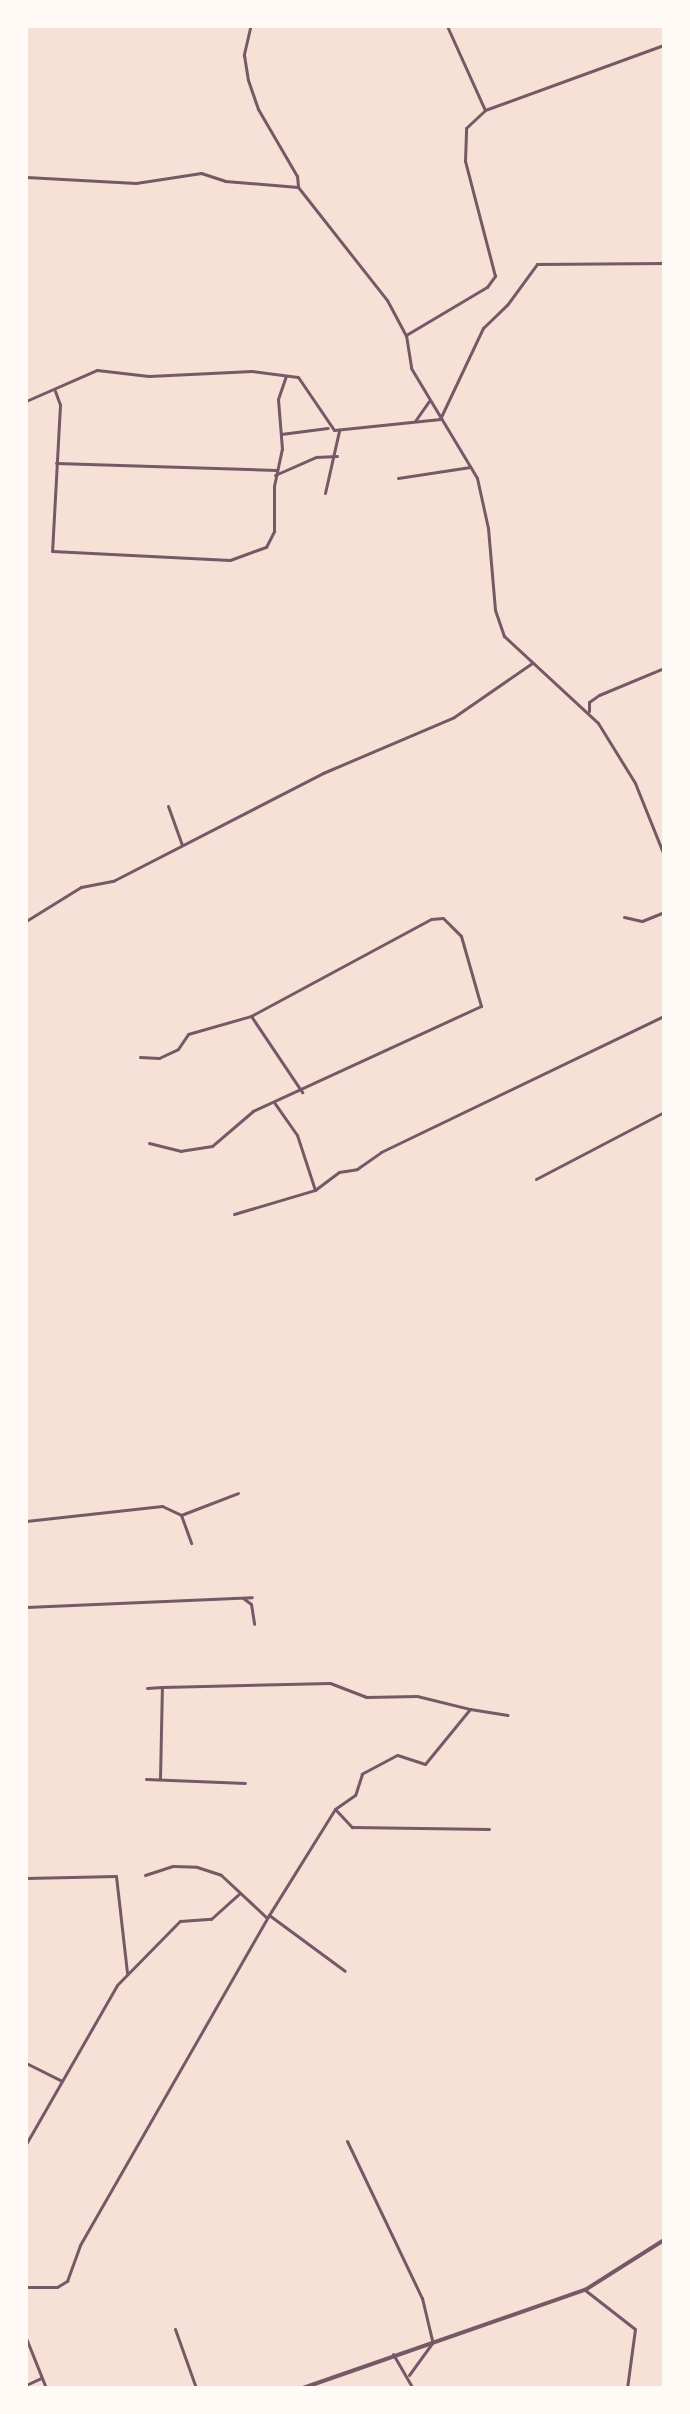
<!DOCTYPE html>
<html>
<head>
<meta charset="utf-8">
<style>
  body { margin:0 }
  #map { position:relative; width:690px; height:2414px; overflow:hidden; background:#f7e1d7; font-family:Quicksand,sans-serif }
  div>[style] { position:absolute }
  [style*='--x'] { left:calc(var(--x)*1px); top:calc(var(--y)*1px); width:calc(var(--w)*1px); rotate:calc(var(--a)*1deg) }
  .minor>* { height:3px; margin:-1.5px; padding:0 1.5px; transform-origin:1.5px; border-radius:1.5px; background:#755966 }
  .tertiary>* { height:4px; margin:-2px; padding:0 2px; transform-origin:2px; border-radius:2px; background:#755966 }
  span { translate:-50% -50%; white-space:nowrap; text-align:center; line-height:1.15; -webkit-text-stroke:8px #fffaf5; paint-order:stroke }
  .frame { position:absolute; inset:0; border:28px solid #fffaf5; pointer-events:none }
</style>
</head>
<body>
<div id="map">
  <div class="minor">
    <div style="--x:447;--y:26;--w:92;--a:65.7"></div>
    <div style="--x:250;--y:28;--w:28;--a:103"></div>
    <div style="--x:244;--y:55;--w:25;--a:81"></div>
    <div style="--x:248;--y:80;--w:31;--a:71"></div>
    <div style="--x:258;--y:109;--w:78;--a:59.8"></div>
    <div style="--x:297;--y:176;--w:10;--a:84"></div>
    <div style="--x:26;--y:177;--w:110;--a:3.1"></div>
    <div style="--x:136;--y:183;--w:66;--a:-8.7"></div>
    <div style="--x:201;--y:173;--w:25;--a:18"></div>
    <div style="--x:225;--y:181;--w:73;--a:4.7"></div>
    <div style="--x:298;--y:187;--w:144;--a:51.8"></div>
    <div style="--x:387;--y:300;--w:40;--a:62"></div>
    <div style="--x:406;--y:335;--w:33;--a:81"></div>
    <div style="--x:411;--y:368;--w:128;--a:59"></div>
    <div style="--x:477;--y:478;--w:51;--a:77.6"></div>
    <div style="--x:488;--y:528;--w:82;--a:85.1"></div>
    <div style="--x:495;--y:610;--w:28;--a:71"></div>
    <div style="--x:504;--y:636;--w:128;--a:42.8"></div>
    <div style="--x:598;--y:723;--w:70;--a:58.3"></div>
    <div style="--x:635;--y:783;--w:78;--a:68.1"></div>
    <div style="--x:406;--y:335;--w:94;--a:-30.7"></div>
    <div style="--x:487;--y:287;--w:14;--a:-54"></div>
    <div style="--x:495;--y:276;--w:119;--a:-104.6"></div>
    <div style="--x:465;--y:161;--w:33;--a:-88"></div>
    <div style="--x:466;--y:128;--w:26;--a:-43"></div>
    <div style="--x:485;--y:110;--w:190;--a:-20"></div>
    <div style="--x:55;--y:391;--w:15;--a:70"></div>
    <div style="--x:60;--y:405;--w:146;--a:93.1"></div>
    <div style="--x:52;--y:551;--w:178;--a:2.9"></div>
    <div style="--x:230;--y:560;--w:38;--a:-20"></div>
    <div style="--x:266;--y:547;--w:18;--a:-63"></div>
    <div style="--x:274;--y:531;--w:45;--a:-90"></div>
    <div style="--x:274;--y:486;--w:38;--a:-78"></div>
    <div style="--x:282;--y:449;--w:50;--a:-94.6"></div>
    <div style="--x:278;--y:399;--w:24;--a:-71"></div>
    <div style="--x:26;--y:401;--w:77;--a:-23.6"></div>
    <div style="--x:97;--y:370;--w:52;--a:6.6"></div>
    <div style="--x:149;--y:376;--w:103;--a:-2.8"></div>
    <div style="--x:252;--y:371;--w:46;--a:7.4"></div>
    <div style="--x:298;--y:377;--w:64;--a:55.8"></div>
    <div style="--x:334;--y:430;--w:107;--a:-5.9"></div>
    <div style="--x:440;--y:419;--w:101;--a:-64.7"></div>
    <div style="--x:483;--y:328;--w:33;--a:-44"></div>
    <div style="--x:507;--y:305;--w:51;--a:-53.8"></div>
    <div style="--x:537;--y:264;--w:127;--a:-0.5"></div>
    <div style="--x:415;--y:421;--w:24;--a:-55"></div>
    <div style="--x:281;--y:434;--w:47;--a:-7.3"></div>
    <div style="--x:56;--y:463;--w:220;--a:1.8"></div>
    <div style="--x:275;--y:475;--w:45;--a:-23.7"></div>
    <div style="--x:316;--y:457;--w:21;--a:-3"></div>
    <div style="--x:398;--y:478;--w:73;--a:-8.7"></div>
    <div style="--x:325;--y:493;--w:64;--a:-77.3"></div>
    <div style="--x:589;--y:711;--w:9;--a:-90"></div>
    <div style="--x:589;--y:702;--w:12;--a:-35"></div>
    <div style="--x:599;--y:695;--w:70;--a:-22.6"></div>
    <div style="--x:168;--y:806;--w:41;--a:70.3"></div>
    <div style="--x:624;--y:917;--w:18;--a:13"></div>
    <div style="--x:642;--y:921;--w:24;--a:-22"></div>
    <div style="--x:26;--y:921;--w:65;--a:-31.7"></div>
    <div style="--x:81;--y:887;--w:33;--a:-11"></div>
    <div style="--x:113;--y:881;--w:236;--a:-27.2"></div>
    <div style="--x:323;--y:773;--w:142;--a:-23.1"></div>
    <div style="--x:454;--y:717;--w:95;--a:-34.7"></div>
    <div style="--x:251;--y:1016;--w:92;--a:56.1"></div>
    <div style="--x:140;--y:1057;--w:19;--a:3"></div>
    <div style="--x:159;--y:1058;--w:21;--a:-25"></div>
    <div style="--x:178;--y:1049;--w:18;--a:-56"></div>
    <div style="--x:188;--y:1034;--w:66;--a:-15.9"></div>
    <div style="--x:251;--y:1016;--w:204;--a:-28.3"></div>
    <div style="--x:431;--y:919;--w:12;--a:-5"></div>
    <div style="--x:443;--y:918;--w:25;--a:45"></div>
    <div style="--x:461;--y:936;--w:73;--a:74.1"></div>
    <div style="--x:481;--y:1006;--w:251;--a:155.3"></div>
    <div style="--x:253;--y:1111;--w:54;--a:139.5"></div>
    <div style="--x:212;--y:1146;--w:31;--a:171"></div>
    <div style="--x:181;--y:1151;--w:33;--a:-166"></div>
    <div style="--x:536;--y:1179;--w:144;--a:-27.6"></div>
    <div style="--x:315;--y:1190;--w:30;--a:-37"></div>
    <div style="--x:339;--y:1172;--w:18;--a:-9"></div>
    <div style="--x:357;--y:1169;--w:29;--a:-35"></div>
    <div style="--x:381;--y:1152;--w:314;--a:-25.7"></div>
    <div style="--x:234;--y:1214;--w:84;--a:-16.5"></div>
    <div style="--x:315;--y:1190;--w:58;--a:-108.1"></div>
    <div style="--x:297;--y:1135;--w:39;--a:-125"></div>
    <div style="--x:181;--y:1515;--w:30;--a:70"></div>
    <div style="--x:26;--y:1521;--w:137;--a:-6.3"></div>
    <div style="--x:162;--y:1506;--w:21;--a:25"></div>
    <div style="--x:181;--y:1515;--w:61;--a:-21.1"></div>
    <div style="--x:243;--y:1598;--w:10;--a:37"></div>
    <div style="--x:251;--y:1604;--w:20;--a:81"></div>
    <div style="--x:26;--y:1607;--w:226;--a:-2.5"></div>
    <div style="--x:26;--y:1680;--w:52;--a:90"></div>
    <div style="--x:147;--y:1688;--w:15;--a:-4"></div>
    <div style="--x:470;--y:1709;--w:38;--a:9"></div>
    <div style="--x:146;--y:1779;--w:99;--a:2.3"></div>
    <div style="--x:160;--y:1779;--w:92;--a:-88.8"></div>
    <div style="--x:162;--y:1687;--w:168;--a:-1.4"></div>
    <div style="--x:330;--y:1683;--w:39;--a:21"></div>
    <div style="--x:366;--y:1697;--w:51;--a:-1.1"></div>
    <div style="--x:417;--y:1696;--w:55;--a:13.8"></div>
    <div style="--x:470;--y:1709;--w:71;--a:129.3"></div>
    <div style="--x:425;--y:1764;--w:29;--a:-162"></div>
    <div style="--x:397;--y:1755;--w:40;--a:152"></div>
    <div style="--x:362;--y:1774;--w:22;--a:108"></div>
    <div style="--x:355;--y:1795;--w:24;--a:145"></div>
    <div style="--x:335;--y:1809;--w:125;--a:121.9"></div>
    <div style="--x:335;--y:1809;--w:25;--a:47"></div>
    <div style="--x:352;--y:1827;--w:137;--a:0.8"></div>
    <div style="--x:145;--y:1875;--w:29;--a:-18"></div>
    <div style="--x:173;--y:1866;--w:24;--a:2"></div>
    <div style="--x:197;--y:1867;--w:25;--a:18"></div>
    <div style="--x:221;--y:1875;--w:62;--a:43"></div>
    <div style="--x:26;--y:1878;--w:90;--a:-1.3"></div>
    <div style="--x:116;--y:1876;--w:98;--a:83.5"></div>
    <div style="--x:26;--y:2063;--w:40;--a:26.6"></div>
    <div style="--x:347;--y:2141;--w:174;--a:64.5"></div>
    <div style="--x:422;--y:2298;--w:43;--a:76.6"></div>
    <div style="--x:26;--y:2144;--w:183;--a:-60.2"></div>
    <div style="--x:117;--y:1985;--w:90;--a:-45.5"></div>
    <div style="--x:180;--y:1921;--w:31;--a:-4"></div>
    <div style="--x:211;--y:1919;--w:38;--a:-42"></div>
    <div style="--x:26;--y:2287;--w:31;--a:0"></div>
    <div style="--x:57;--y:2287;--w:12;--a:-31"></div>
    <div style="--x:67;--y:2281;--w:38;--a:-70"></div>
    <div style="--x:80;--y:2245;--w:380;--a:-60.2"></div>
    <div style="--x:269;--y:1915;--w:94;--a:36.4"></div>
    <div style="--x:585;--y:2290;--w:63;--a:38"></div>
    <div style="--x:635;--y:2329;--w:60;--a:97.7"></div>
    <div style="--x:175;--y:2329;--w:63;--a:70.4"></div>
    <div style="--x:26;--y:2338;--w:54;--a:68.2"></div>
    <div style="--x:393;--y:2354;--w:39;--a:60"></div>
    <div style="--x:409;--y:2375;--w:39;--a:-54"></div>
    <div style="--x:26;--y:2385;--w:17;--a:-25"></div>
  </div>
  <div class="tertiary">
    <div style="--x:303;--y:2388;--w:299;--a:-19.2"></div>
    <div style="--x:585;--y:2290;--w:93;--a:-32.3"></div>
  </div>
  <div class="frame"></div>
</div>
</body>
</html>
